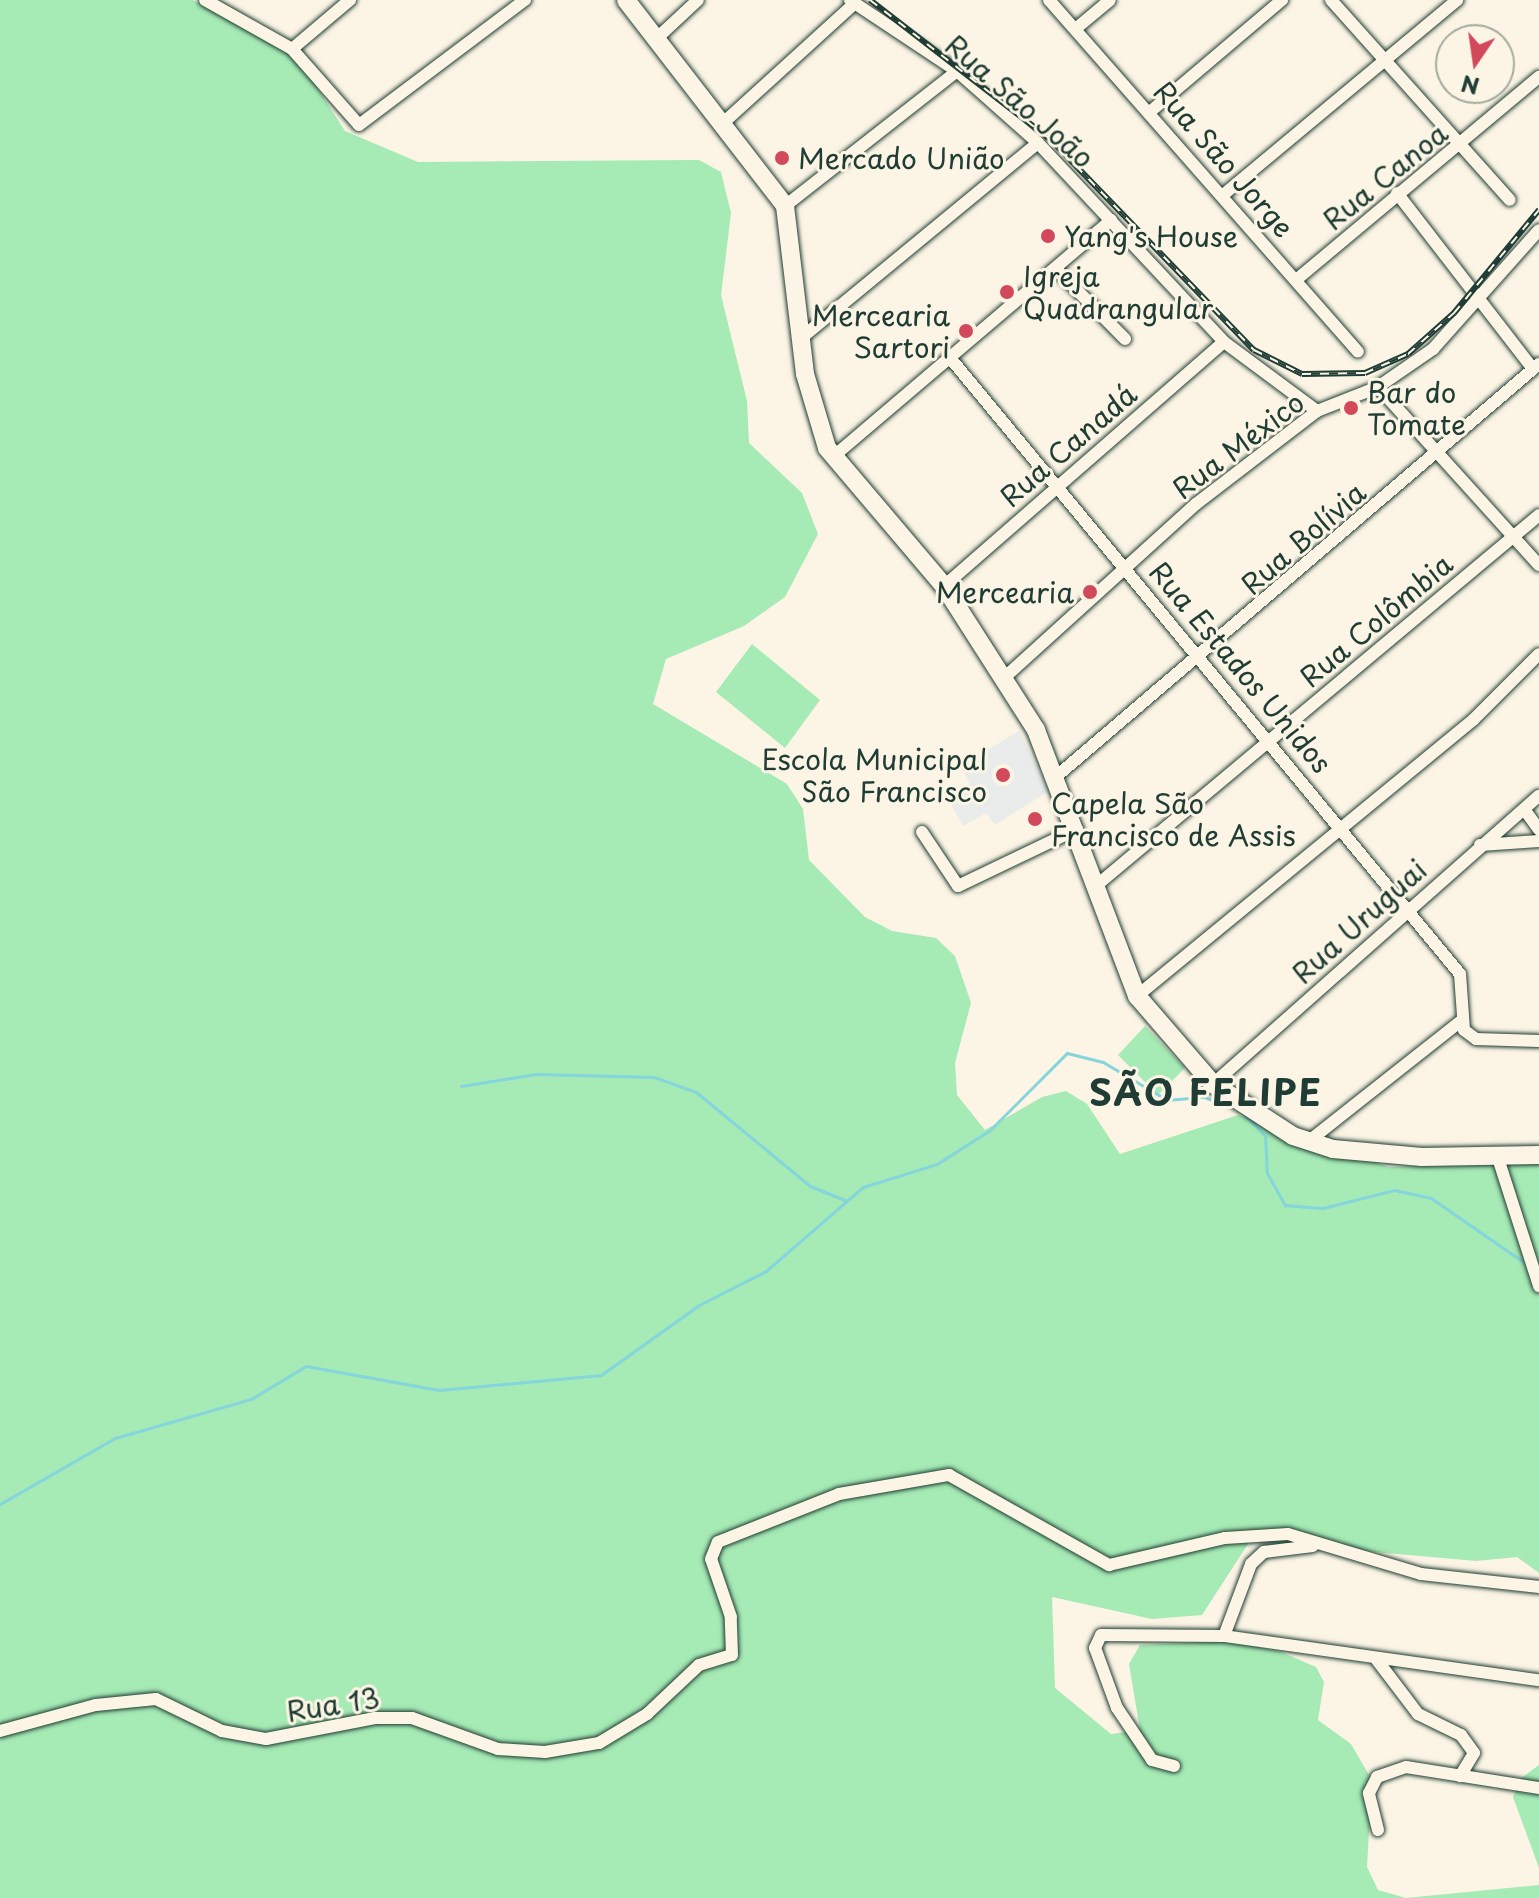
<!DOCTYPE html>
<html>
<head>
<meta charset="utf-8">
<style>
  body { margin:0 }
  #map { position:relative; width:1539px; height:1898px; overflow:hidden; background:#fcf5e5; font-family:"Playpen Sans",sans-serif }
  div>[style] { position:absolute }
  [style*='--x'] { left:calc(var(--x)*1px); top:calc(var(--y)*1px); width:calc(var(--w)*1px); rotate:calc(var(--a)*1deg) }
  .built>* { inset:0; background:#eaebeb }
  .green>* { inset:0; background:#a6eab5 }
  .stream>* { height:3px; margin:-1.5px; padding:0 1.5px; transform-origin:1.5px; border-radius:1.5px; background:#84d5dc }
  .roads { filter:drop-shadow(0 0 2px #1f3d34) drop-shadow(0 0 2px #1f3d34) }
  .street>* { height:12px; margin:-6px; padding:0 6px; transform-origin:6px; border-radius:6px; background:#fcf5e5 }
  .secondary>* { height:18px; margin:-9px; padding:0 9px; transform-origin:9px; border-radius:9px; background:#fcf5e5 }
  .rail>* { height:6px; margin-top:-3px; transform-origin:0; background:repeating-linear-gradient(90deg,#fcf5e5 0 9px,#1f3d34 0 18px); box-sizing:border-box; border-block:2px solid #1f3d34 }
  .dots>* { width:22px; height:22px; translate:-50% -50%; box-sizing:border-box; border:4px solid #fcf5e5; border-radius:50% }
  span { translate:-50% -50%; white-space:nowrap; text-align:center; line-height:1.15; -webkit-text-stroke:6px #fcf5e5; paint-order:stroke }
  .street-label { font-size:28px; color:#1f3d34 }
  .poi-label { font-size:28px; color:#1f3d34 }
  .left { translate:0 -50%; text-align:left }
  .right { translate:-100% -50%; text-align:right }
  .district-label { font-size:36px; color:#1f3d34; font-weight:700; letter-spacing:2px }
  .north { position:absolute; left:1435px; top:24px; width:80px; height:80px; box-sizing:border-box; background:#fcf5e5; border:2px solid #a4ab9e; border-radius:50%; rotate:193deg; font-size:22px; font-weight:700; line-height:32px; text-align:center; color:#1f3d34 }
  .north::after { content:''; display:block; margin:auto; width:28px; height:36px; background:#d1495b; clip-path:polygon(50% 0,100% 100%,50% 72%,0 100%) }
</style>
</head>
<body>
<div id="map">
  <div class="built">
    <div style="clip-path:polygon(1019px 731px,1049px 791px,995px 825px,986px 813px,963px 826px,947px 797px,970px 784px,961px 766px)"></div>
  </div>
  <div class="green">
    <div style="clip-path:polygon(0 0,193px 0,291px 47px,345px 131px,418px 162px,699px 160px,721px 172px,731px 213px,721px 295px,747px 401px,749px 443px,802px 493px,818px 534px,785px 597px,744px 626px,666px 659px,653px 704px,787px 784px,803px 809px,809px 860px,865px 917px,892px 931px,936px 938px,955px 956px,971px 1003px,955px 1063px,957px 1095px,985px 1130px,1042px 1097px,1066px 1091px,1087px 1104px,1120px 1154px,1238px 1115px,1389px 1167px,1539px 1162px,1539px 1573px,1517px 1557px,1476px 1561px,1250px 1541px,1202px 1615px,1152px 1619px,1052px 1597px,1055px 1688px,1111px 1734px,1140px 1730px,1129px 1664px,1140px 1645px,1231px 1641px,1281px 1652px,1316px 1667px,1324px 1682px,1318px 1720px,1351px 1744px,1372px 1780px,1367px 1867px,1378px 1890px,1406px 1898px,1539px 1885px,1539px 1898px,0 1898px)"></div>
    <div style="clip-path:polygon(752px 644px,820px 700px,785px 748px,716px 692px)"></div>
    <div style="clip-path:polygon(1145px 1026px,1185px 1068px,1158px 1095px,1118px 1055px)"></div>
    <div style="clip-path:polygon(1539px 1765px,1539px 1868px,1513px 1797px,1520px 1779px)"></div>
  </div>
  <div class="stream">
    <div style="--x:461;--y:1086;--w:76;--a:-9.1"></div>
    <div style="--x:536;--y:1074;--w:118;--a:1.5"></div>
    <div style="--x:654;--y:1077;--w:45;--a:19.7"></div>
    <div style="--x:696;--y:1092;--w:148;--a:39.5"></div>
    <div style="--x:810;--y:1186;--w:38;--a:22"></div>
    <div style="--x:1242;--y:1112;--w:33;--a:46"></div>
    <div style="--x:1265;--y:1136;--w:37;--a:87"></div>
    <div style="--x:1267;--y:1173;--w:37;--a:61"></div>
    <div style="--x:1285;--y:1205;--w:38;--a:5"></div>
    <div style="--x:1323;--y:1208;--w:73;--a:-14.2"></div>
    <div style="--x:1394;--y:1190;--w:38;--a:12"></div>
    <div style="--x:1431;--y:1198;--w:111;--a:34.7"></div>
    <div style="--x:0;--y:1504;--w:133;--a:-29.9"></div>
    <div style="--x:115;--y:1438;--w:141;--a:-16"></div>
    <div style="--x:251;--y:1399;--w:64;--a:-31"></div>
    <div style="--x:306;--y:1366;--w:135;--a:10.2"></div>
    <div style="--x:439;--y:1390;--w:163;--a:-5.3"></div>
    <div style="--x:601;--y:1375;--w:120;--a:-35.5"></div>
    <div style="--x:699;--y:1305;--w:75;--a:-26.9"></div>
    <div style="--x:766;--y:1271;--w:128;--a:-40.9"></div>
    <div style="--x:863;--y:1187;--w:77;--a:-17.3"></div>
    <div style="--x:937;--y:1164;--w:63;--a:-32.7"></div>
    <div style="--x:990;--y:1130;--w:109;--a:-45"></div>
    <div style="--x:1067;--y:1053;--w:37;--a:14"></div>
    <div style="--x:1103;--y:1062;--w:74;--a:30.7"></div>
    <div style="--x:1167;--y:1100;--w:37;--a:-5"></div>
    <div style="--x:1204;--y:1097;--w:30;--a:20"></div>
  </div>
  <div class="roads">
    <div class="street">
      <div style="--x:205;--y:0;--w:100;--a:29.4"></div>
      <div style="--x:292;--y:49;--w:101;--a:48.6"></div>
      <div style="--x:359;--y:125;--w:208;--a:-37"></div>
      <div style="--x:850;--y:0;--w:128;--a:33.6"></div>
      <div style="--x:957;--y:71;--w:108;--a:41.6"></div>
      <div style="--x:1038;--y:143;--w:272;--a:46.9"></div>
      <div style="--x:1224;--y:342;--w:116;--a:36.6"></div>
      <div style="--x:1049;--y:0;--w:468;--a:48.7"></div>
      <div style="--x:1331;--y:0;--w:268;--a:48.2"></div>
      <div style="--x:1079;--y:26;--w:40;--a:-40"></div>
      <div style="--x:656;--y:39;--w:57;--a:-42.9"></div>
      <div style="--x:292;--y:49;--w:76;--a:-40.2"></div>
      <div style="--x:1151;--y:111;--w:172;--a:-40.3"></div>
      <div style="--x:722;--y:124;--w:178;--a:-42.3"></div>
      <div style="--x:1397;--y:193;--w:222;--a:52.3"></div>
      <div style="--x:1223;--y:195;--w:305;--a:-39.8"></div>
      <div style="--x:785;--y:206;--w:219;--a:-38.1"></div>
      <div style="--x:1057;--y:270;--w:97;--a:45.4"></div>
      <div style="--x:1296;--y:280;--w:317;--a:-39.9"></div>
      <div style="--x:800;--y:339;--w:308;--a:-39.5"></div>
      <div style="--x:951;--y:359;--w:798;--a:50.39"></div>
      <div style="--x:1460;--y:974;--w:56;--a:85.9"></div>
      <div style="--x:1464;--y:1030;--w:15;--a:37"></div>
      <div style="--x:1476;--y:1039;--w:63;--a:1.8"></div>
      <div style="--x:1378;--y:387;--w:240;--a:47.9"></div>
      <div style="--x:834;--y:456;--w:364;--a:-40.4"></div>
      <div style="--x:944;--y:586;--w:371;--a:-41.1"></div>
      <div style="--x:1005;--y:677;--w:258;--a:-42.2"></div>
      <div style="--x:1196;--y:504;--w:153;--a:-37.5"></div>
      <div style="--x:1317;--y:411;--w:66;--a:-21.5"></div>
      <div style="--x:1378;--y:387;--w:67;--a:-34.6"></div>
      <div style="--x:1433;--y:349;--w:159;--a:-48.3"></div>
      <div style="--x:1058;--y:775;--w:633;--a:-40.51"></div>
      <div style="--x:1524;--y:809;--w:26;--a:54"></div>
      <div style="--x:922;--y:832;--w:65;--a:56.3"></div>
      <div style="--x:958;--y:886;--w:132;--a:-25.6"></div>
      <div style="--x:1480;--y:845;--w:59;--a:-3.9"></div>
      <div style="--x:1097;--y:885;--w:576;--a:-39.93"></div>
      <div style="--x:1137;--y:996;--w:435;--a:-39.4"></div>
      <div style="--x:1473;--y:720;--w:93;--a:-45"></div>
      <div style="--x:1213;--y:1084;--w:435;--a:-41.5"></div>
      <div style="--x:1309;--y:1141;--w:195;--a:-38.3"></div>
      <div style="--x:1497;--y:1155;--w:138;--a:72.2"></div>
      <div style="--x:1224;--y:1636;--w:77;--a:-69.4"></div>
      <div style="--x:1251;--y:1564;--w:18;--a:-43"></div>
      <div style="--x:1264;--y:1552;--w:49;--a:-7"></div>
      <div style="--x:1377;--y:1660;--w:68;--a:52.8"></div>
      <div style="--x:1418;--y:1714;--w:48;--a:26"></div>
      <div style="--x:1461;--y:1735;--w:22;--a:54"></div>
      <div style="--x:1474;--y:1753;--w:27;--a:121"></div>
      <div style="--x:0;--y:1731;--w:99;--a:-15.2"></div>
      <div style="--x:96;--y:1705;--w:60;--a:-5.7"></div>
      <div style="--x:156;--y:1699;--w:73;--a:25.9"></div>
      <div style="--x:222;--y:1731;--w:45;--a:10.3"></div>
      <div style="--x:266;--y:1739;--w:111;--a:-10.9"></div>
      <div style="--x:375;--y:1718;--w:37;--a:0"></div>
      <div style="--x:412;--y:1718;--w:91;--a:19.8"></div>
      <div style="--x:498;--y:1749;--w:47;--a:3.7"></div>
      <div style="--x:545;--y:1752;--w:55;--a:-9.5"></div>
      <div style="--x:599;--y:1743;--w:56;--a:-31.1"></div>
      <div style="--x:647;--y:1714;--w:71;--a:-43.3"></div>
      <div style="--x:699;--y:1665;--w:34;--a:-17"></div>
      <div style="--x:732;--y:1655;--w:38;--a:-92"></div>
      <div style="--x:731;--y:1617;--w:61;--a:-109"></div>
      <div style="--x:711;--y:1559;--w:18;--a:-68"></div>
      <div style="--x:718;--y:1542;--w:130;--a:-21.6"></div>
      <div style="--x:839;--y:1494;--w:112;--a:-9.8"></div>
      <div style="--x:949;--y:1475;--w:184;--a:29.4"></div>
      <div style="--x:1109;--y:1565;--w:119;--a:-13.1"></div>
      <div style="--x:1225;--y:1538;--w:63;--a:-3.6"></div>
      <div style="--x:1288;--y:1534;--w:139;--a:16.7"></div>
      <div style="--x:1421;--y:1574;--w:119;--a:6.3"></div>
      <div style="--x:1174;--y:1766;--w:23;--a:-165"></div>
      <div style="--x:1152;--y:1760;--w:63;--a:-123.9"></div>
      <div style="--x:1117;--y:1708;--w:64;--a:-110.1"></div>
      <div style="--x:1095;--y:1648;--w:14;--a:-65"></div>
      <div style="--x:1101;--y:1635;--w:123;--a:0.5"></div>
      <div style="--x:1224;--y:1636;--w:318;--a:8"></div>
      <div style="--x:1378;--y:1830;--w:38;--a:-104"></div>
      <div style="--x:1369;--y:1793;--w:18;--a:-63"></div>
      <div style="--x:1377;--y:1777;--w:31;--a:-19"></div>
      <div style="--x:1406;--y:1767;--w:135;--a:9"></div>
    </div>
    <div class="secondary">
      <div style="--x:626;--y:0;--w:260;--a:52.3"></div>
      <div style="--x:785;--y:206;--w:169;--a:83.2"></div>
      <div style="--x:805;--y:374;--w:77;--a:73.4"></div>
      <div style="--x:827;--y:448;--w:181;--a:49.7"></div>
      <div style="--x:944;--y:586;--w:171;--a:57.4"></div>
      <div style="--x:1036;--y:730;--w:285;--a:69.2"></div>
      <div style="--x:1137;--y:996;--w:116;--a:49.2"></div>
      <div style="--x:1213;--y:1084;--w:95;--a:33"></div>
      <div style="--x:1293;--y:1136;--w:42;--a:18"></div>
      <div style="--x:1333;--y:1149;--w:89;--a:5.1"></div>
      <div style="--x:1422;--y:1157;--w:117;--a:-1"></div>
    </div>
  </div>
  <div class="rail">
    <div style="--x:870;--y:0;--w:229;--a:37.7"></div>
    <div style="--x:1051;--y:140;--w:292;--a:46"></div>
    <div style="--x:1254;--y:350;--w:54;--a:26.6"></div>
    <div style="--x:1302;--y:374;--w:63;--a:-0.9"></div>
    <div style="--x:1365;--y:373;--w:47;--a:-23.8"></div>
    <div style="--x:1408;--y:354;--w:62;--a:-41.7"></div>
    <div style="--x:1454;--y:313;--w:134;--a:-50.5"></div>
  </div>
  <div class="dots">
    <div style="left:782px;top:158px;background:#d1495b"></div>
    <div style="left:1048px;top:236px;background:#d1495b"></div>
    <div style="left:1007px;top:292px;background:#d1495b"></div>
    <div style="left:966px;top:331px;background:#d1495b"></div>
    <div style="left:1351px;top:408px;background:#d1495b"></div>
    <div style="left:1090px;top:592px;background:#d1495b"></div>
    <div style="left:1003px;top:775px;background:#d1495b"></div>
    <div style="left:1035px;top:819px;background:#d1495b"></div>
  </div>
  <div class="street-label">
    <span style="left:1020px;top:101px;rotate:41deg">Rua São João</span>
    <span style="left:1224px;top:159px;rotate:49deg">Rua São Jorge</span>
    <span style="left:1385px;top:176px;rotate:-39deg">Rua Canoa</span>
    <span style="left:1068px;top:445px;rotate:-41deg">Rua Canadá</span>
    <span style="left:1238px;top:445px;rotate:-37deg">Rua México</span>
    <span style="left:1303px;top:538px;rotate:-41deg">Rua Bolívia</span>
    <span style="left:1376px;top:620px;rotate:-40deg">Rua Colômbia</span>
    <span style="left:1241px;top:667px;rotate:50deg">Rua Estados Unidos</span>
    <span style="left:1359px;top:921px;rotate:-42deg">Rua Uruguai</span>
    <span style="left:333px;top:1704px;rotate:-9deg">Rua 13</span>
  </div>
  <div class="poi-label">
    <span class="left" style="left:798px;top:158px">Mercado União</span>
    <span class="left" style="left:1064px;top:236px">Yang's House</span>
    <span class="left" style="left:1023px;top:292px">Igreja<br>Quadrangular</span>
    <span class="right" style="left:950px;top:331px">Mercearia<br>Sartori</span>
    <span class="left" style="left:1367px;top:408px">Bar do<br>Tomate</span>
    <span class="right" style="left:1074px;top:592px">Mercearia</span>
    <span class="right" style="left:987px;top:775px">Escola Municipal<br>São Francisco</span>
    <span class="left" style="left:1051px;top:819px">Capela São<br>Francisco de Assis</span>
  </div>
  <div class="district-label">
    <span style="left:1206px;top:1092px">SÃO FELIPE</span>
  </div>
  <div class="north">N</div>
</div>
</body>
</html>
